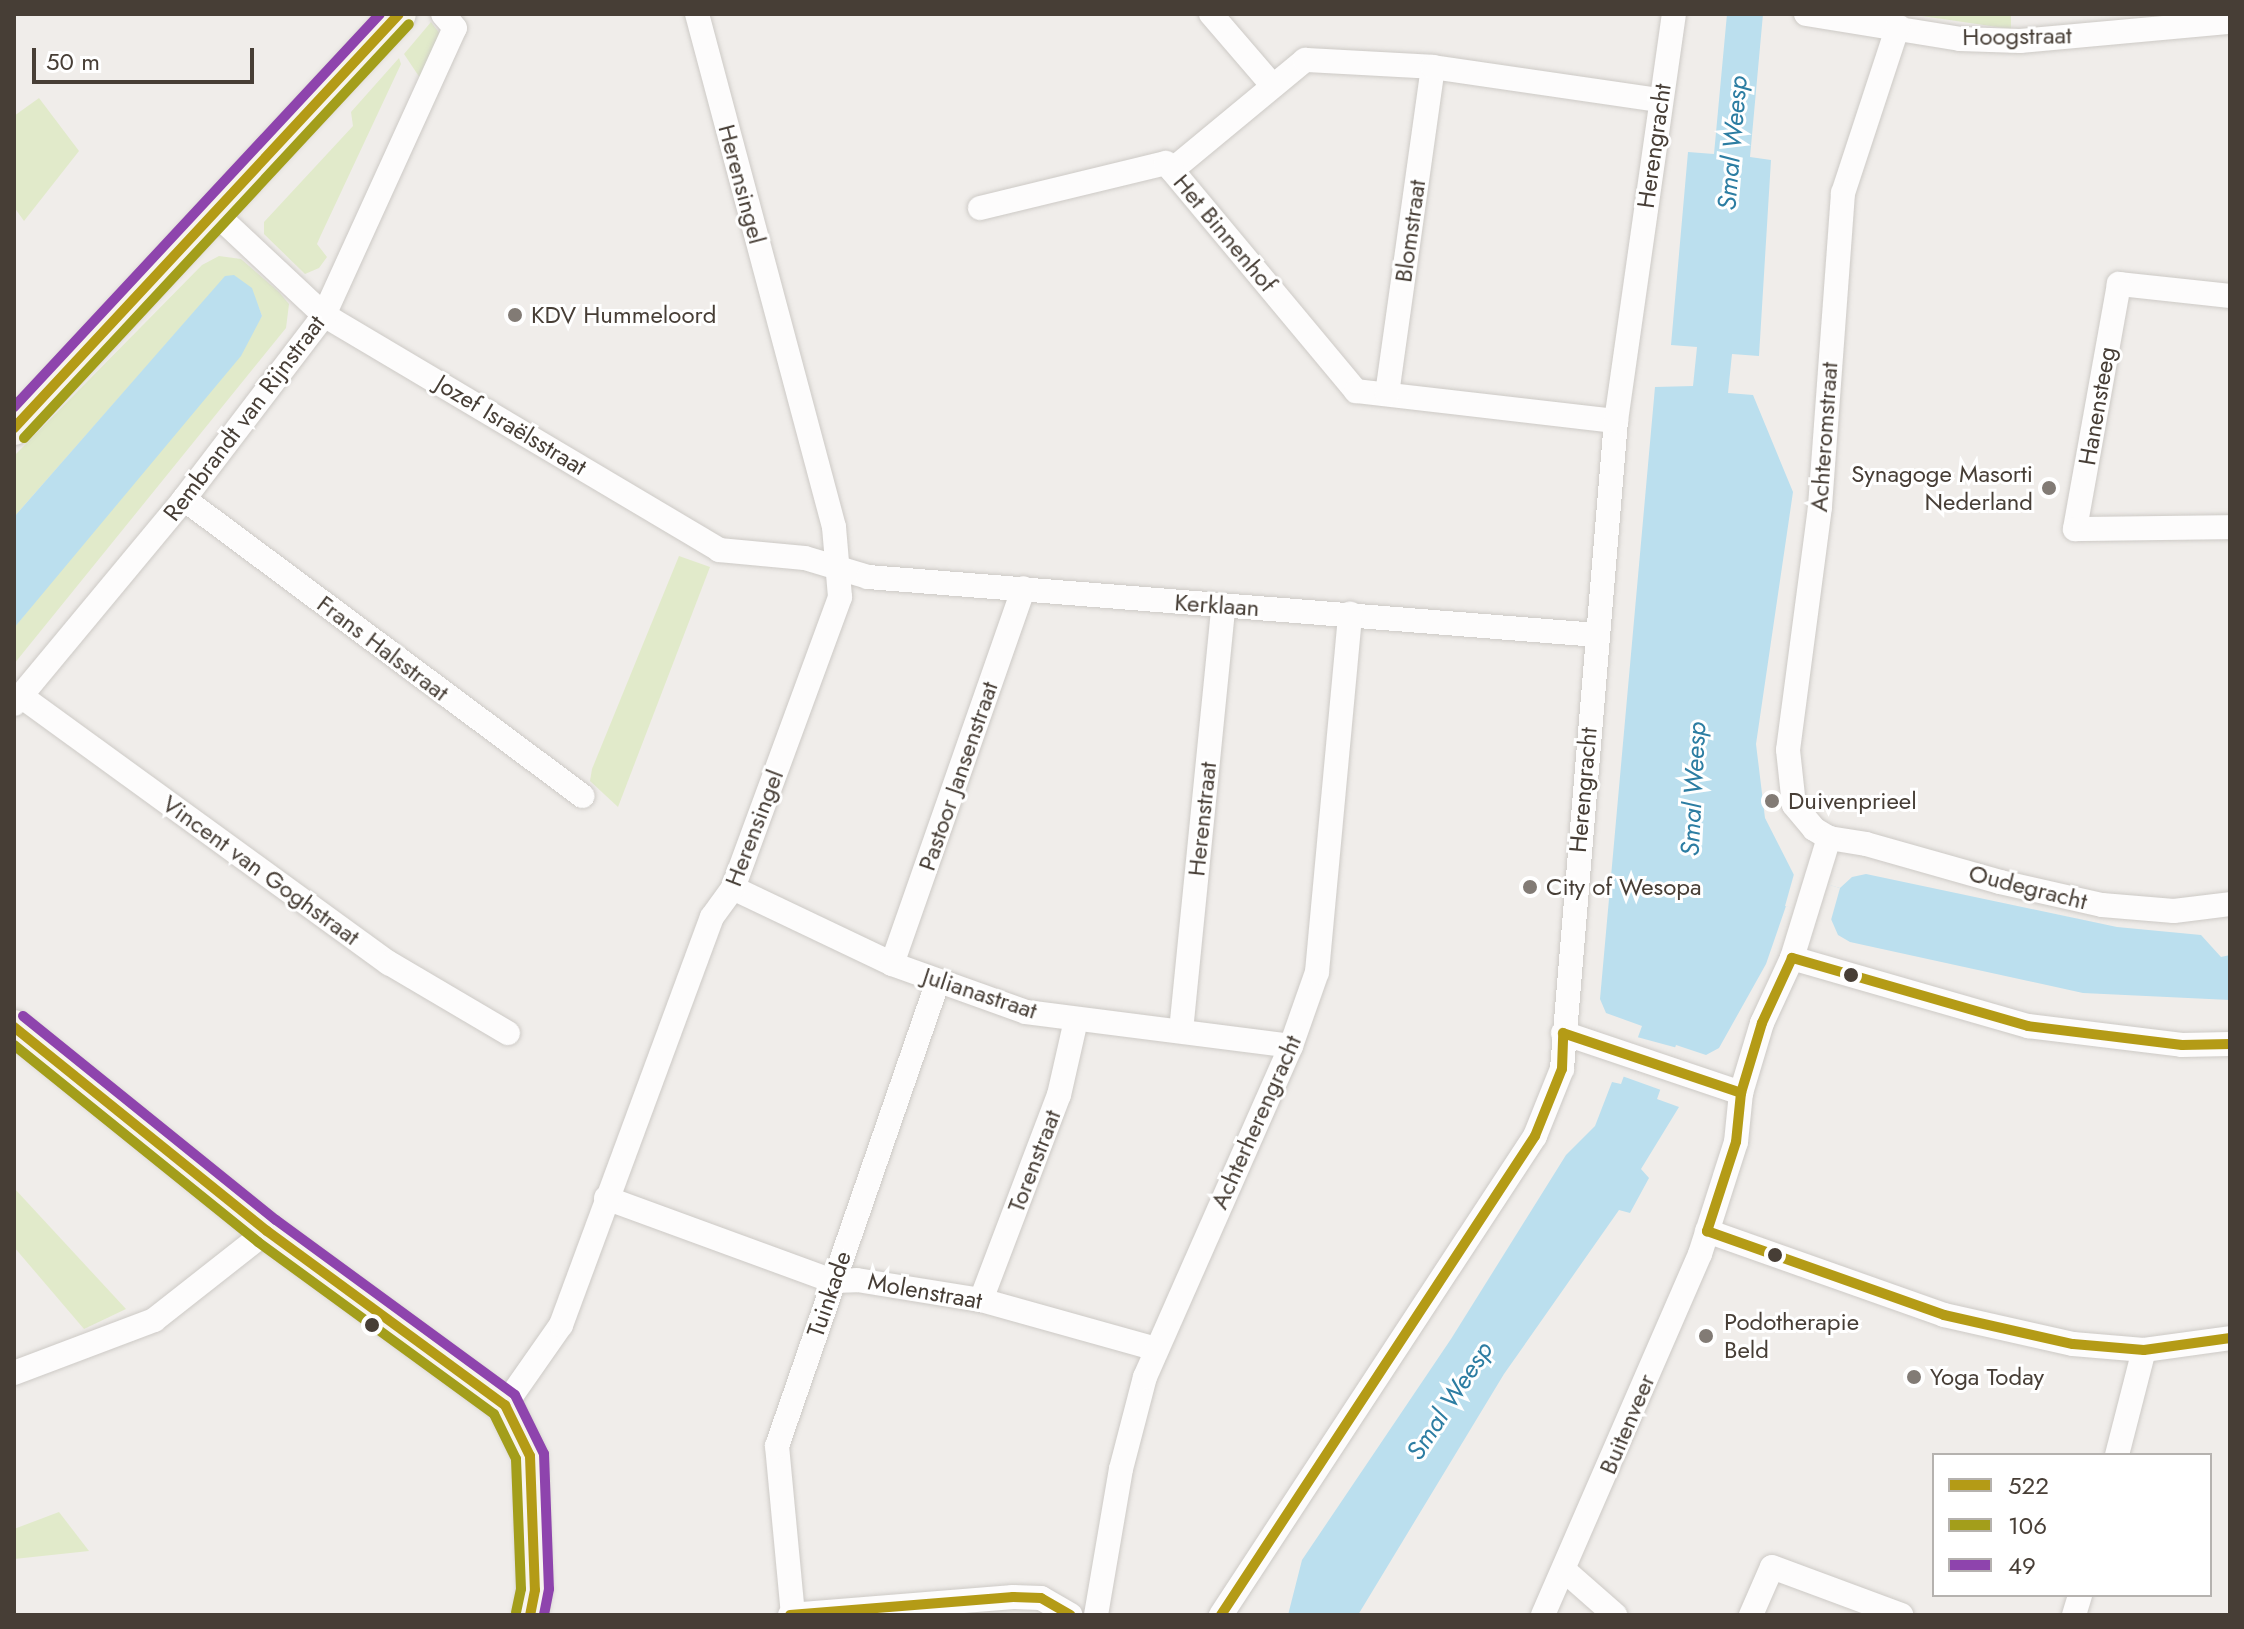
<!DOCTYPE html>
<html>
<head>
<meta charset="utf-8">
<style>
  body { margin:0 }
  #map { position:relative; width:2244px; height:1629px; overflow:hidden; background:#f0edea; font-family:Jost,sans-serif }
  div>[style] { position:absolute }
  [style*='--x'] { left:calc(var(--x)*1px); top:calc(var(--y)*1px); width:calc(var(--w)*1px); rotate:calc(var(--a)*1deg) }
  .green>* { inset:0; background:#e1eaca }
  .water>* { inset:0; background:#bbdfee }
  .pier>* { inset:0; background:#f0edea }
  .roads { filter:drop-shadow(0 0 2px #cdcac6) drop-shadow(0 0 2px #cdcac6) }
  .minor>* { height:24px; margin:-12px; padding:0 12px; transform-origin:12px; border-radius:12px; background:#fdfcfc }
  .secondary>* { height:34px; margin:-17px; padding:0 17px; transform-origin:17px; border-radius:17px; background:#f7f4ee }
  .bus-1>* { height:10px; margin:-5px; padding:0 5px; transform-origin:5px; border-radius:5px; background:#b49b16 }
  .bus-2>* { height:10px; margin:-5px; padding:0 5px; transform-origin:5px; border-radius:5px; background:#a39e1b }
  .bus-3>* { height:10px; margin:-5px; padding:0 5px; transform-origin:5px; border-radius:5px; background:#8e44ad }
  .dots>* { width:22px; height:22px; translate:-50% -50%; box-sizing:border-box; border:4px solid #fff; border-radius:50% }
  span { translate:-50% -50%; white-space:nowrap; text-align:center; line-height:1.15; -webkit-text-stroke:6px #fff; paint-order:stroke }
  .street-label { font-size:24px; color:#473e36 }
  .poi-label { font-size:24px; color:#473e36 }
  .left { translate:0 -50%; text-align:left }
  .right { translate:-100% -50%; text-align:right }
  .water-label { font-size:26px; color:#2c7da2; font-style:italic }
  .frame { position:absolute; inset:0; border:16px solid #473e36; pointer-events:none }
  .legend { position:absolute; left:1932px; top:1453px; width:280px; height:144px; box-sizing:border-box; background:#fff; border:2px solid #b5b2af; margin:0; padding:10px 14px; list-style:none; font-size:24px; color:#473e36 }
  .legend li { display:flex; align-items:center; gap:16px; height:40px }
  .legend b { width:40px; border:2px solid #b5b2af }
  .scale { position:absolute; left:32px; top:48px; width:222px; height:36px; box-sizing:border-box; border:4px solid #473e36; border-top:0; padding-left:10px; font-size:24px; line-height:28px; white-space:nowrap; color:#473e36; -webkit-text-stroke:6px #fff; paint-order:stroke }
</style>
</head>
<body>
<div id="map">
  <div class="green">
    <div style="clip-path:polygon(2011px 14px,2011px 29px,1915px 15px,1915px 14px)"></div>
    <div style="clip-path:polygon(431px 22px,440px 34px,420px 78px,404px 54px)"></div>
    <div style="clip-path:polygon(399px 58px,401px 64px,320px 237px,317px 244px,327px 257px,319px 268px,305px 274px,264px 234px,264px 222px,353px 126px,351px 112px)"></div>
    <div style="clip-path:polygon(39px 98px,79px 151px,24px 221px,14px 207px,14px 116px)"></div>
    <div style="clip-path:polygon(219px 256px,241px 259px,279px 292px,289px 304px,286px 328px,14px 664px,14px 628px,256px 325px,262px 316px,256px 301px,218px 285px,14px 517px,14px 456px,202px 265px)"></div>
    <div style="clip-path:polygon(679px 556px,710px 567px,618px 807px,590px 781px,592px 769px)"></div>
    <div style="clip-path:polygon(14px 1188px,126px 1309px,84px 1329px,14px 1247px)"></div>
    <div style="clip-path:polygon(59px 1512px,89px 1551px,14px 1559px,14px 1529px)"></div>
  </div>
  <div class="water">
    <div style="clip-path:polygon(1727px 14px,1763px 14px,1750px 157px,1771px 160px,1759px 356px,1732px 354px,1728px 393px,1753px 395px,1793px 492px,1756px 744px,1765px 818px,1794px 875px,1840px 888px,1852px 877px,1866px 874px,2117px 927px,2201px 935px,2221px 957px,2230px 955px,2230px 1000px,2083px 993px,1850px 942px,1838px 935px,1831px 919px,1786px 906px,1766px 964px,1719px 1048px,1706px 1055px,1676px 1045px,1657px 1099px,1679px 1107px,1641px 1169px,1649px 1178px,1630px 1213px,1619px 1210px,1504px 1374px,1358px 1615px,1288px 1615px,1302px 1560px,1451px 1339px,1566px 1155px,1595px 1126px,1612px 1082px,1621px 1084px,1642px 1026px,1606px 1013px,1600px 999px,1655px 387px,1693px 386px,1697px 347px,1671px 345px,1688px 152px,1714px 154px)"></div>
    <div style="clip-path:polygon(234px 275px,252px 288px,262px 316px,241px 356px,14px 628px,14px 517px,211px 292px,225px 276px)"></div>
  </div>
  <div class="pier">
    <div style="clip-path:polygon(1794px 874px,1840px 888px,1831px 920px,1785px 906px)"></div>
    <div style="clip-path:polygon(1637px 1037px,1696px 1053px,1679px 1051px,1662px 1097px,1677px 1104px,1658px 1099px,1661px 1090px,1622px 1076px)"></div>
  </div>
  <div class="roads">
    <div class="minor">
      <div style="--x:1211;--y:14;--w:95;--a:49.3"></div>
      <div style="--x:1806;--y:14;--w:156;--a:9.2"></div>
      <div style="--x:1960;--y:39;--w:60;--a:1.9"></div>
      <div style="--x:2020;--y:41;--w:211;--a:-5.2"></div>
      <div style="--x:1898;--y:26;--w:176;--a:108.2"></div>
      <div style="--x:1843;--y:193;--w:315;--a:94.2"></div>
      <div style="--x:1820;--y:507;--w:245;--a:97.5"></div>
      <div style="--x:1788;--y:750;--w:55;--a:83.8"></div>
      <div style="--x:1794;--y:805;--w:31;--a:50"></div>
      <div style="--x:1814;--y:829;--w:17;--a:31"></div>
      <div style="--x:1829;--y:838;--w:37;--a:9"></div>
      <div style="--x:1866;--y:844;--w:139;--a:15.8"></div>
      <div style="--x:2000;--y:882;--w:105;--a:12.7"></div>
      <div style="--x:2102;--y:905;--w:72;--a:4.8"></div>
      <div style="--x:2174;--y:911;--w:56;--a:-7.1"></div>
      <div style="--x:1172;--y:170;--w:173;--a:-39.6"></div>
      <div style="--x:1305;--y:60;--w:128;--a:3.1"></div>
      <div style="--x:980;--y:208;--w:191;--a:-13.6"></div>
      <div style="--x:1166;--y:163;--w:297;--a:50.2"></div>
      <div style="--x:1356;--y:391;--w:262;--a:6.6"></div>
      <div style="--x:216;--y:214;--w:148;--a:43.1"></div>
      <div style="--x:324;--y:315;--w:460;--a:30.7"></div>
      <div style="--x:719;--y:550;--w:86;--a:5.3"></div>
      <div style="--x:805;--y:558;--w:66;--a:16.8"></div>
      <div style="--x:868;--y:577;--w:731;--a:4.55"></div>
      <div style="--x:2230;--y:296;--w:112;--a:-173.8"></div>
      <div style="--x:2119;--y:284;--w:249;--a:100.2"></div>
      <div style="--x:2075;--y:529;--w:155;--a:-0.7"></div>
      <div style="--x:1387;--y:394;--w:330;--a:-82"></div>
      <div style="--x:1433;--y:67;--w:229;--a:8.3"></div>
      <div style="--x:184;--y:499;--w:497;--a:36.7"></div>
      <div style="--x:21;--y:696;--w:455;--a:36"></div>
      <div style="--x:389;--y:963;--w:138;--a:30.5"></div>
      <div style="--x:14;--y:704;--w:266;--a:-50.3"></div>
      <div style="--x:184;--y:499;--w:231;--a:-52.7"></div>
      <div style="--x:324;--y:315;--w:315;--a:-65.5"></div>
      <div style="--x:455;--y:28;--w:18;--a:-131"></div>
      <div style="--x:733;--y:888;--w:176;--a:25.5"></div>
      <div style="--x:892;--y:964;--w:142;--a:19.7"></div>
      <div style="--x:1026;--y:1012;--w:267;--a:7.3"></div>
      <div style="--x:1792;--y:958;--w:246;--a:16.1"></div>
      <div style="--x:2028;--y:1026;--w:155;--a:7"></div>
      <div style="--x:2182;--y:1045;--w:48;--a:-1.2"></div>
      <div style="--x:892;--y:964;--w:398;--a:-70.7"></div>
      <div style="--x:1181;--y:1031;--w:426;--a:-84.3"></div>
      <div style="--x:1563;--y:1033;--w:188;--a:18.6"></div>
      <div style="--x:606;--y:1198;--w:242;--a:20.1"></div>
      <div style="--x:833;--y:1281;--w:24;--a:-2"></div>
      <div style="--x:857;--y:1280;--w:126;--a:9.2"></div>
      <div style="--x:981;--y:1300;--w:182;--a:15.6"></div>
      <div style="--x:1707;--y:1231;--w:251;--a:19.5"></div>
      <div style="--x:1944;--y:1315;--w:132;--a:12.7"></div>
      <div style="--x:2073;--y:1344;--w:71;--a:4.8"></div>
      <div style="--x:2144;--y:1350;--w:87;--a:-7.9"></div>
      <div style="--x:981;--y:1300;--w:219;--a:-69.2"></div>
      <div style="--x:1059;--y:1095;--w:77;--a:-77.2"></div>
      <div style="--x:14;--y:1373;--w:150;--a:-20.7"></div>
      <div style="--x:154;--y:1320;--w:144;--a:-38.2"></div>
      <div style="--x:505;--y:1405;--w:98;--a:-55"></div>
      <div style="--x:561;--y:1325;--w:435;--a:-69.7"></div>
      <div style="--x:712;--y:917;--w:36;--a:-54"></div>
      <div style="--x:733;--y:888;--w:310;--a:-69.8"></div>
      <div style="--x:840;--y:597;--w:70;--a:-94.9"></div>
      <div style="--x:834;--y:527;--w:531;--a:-104.95"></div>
      <div style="--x:2117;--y:1455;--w:108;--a:-75.6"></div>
      <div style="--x:1565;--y:1571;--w:67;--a:41.3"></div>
      <div style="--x:790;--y:1615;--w:224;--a:-4.6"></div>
      <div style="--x:1013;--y:1597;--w:28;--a:2"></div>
      <div style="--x:1041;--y:1598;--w:34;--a:30"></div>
      <div style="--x:793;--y:1615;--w:170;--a:-95.4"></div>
      <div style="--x:777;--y:1446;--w:491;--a:-70.9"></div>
      <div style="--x:1096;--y:1615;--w:148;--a:-80.3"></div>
      <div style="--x:1121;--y:1469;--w:95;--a:-75.4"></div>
      <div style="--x:1145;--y:1377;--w:362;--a:-66.2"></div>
      <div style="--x:1291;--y:1046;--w:78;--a:-70.6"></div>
      <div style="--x:1317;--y:972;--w:360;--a:-84.7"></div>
      <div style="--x:1221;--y:1615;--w:573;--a:-56.75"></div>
      <div style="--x:1535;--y:1136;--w:72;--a:-68.1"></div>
      <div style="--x:1562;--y:1069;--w:650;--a:-85.24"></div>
      <div style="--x:1616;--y:421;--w:411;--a:-81.9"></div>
      <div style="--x:1543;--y:1615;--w:394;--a:-66.5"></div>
      <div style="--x:1700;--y:1254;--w:118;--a:-72.2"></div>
      <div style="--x:1736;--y:1142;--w:49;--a:-84.2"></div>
      <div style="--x:1741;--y:1093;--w:73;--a:-73.3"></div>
      <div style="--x:1762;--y:1023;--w:72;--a:-65.2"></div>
      <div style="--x:1792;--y:958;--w:126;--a:-72.9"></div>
      <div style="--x:1751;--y:1615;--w:52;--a:-66.4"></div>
      <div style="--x:1772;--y:1567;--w:138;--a:20.4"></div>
      <div style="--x:2074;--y:1615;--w:21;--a:-73"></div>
    </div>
    <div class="secondary">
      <div style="--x:14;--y:428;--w:565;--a:-47.08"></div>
      <div style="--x:14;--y:1027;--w:325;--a:38.9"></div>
      <div style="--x:267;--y:1231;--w:295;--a:36.2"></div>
      <div style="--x:505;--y:1405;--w:57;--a:63.9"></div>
      <div style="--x:530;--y:1456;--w:134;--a:87.9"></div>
      <div style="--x:535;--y:1590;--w:25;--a:101"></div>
    </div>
  </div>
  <div class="bus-1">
    <div style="--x:14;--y:428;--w:565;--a:-47.08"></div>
    <div style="--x:14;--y:1027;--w:325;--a:38.9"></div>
    <div style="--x:267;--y:1231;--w:295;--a:36.2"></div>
    <div style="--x:505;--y:1405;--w:57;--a:63.9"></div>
    <div style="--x:530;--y:1456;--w:134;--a:87.9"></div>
    <div style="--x:535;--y:1590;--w:25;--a:101"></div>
    <div style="--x:1563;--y:1033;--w:188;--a:18.6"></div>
    <div style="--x:2230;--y:1044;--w:48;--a:178.8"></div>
    <div style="--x:2182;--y:1045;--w:155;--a:-173"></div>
    <div style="--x:2028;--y:1026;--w:246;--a:-163.9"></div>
    <div style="--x:1792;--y:958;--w:72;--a:114.8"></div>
    <div style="--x:1762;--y:1023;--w:73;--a:106.7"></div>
    <div style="--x:1741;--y:1093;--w:49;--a:95.8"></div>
    <div style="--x:1736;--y:1142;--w:94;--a:108"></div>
    <div style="--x:1707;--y:1231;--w:251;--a:19.5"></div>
    <div style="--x:1944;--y:1315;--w:132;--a:12.7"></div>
    <div style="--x:2073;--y:1344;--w:71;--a:4.8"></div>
    <div style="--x:2144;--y:1350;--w:87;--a:-7.9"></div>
    <div style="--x:790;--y:1615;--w:224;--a:-4.6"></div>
    <div style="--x:1013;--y:1597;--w:28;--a:2"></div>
    <div style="--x:1041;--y:1598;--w:34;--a:30"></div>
    <div style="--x:1221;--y:1615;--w:573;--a:-56.75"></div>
    <div style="--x:1535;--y:1136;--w:72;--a:-68.1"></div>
    <div style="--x:1562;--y:1069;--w:36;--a:-88"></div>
  </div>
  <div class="bus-2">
    <div style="--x:24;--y:438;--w:565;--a:-47.08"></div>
    <div style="--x:14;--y:1045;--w:314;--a:38.9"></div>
    <div style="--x:258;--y:1242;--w:292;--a:36.1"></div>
    <div style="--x:494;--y:1414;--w:50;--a:63.9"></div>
    <div style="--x:516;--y:1459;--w:130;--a:87.8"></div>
    <div style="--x:521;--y:1589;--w:24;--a:102"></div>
  </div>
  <div class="bus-3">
    <div style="--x:14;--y:407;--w:537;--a:-47.04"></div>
    <div style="--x:23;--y:1016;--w:325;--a:38.9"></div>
    <div style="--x:276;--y:1220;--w:296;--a:36.2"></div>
    <div style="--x:515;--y:1395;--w:66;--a:63.8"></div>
    <div style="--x:544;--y:1454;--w:135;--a:87.9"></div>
    <div style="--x:549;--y:1589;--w:26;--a:101"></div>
  </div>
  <div class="dots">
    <div style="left:515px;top:315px;background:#827b75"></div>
    <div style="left:2049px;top:488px;background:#827b75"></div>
    <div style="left:1772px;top:801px;background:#827b75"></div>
    <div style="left:1530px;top:887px;background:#827b75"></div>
    <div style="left:1851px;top:975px;background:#473e36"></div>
    <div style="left:1775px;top:1255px;background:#473e36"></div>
    <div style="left:372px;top:1325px;background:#473e36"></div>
    <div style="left:1706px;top:1336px;background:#827b75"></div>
    <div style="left:1914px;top:1377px;background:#827b75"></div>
  </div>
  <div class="street-label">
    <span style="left:2017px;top:36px;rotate:-1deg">Hoogstraat</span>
    <span style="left:1654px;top:146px;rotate:-82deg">Herengracht</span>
    <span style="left:742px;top:184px;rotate:75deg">Herensingel</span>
    <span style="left:1410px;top:231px;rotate:-82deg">Blomstraat</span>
    <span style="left:1225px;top:233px;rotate:50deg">Het Binnenhof</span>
    <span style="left:2097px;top:406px;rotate:-80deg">Hanensteeg</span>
    <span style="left:244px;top:418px;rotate:-53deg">Rembrandt van Rijnstraat</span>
    <span style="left:511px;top:425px;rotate:31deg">Jozef Israëlsstraat</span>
    <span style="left:1824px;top:437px;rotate:-86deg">Achteromstraat</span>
    <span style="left:1217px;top:605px;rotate:4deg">Kerklaan</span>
    <span style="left:383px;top:648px;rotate:37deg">Frans Halsstraat</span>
    <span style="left:958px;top:776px;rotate:-71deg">Pastoor Jansenstraat</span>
    <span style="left:1583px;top:790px;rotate:-85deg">Herengracht</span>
    <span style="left:1202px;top:819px;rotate:-84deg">Herenstraat</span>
    <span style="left:754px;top:828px;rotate:-69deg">Herensingel</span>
    <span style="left:261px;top:870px;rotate:36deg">Vincent van Goghstraat</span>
    <span style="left:2028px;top:887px;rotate:14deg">Oudegracht</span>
    <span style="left:980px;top:993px;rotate:18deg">Julianastraat</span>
    <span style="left:1256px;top:1122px;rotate:-66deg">Achterherengracht</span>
    <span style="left:1034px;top:1161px;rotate:-69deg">Torenstraat</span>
    <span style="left:925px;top:1291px;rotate:10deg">Molenstraat</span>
    <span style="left:829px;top:1294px;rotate:-71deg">Tuinkade</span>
    <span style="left:1627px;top:1424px;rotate:-67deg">Buitenveer</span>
  </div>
  <div class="poi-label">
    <span class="left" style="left:531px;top:315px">KDV Hummeloord</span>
    <span class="right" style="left:2033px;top:488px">Synagoge Masorti<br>Nederland</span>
    <span class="left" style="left:1788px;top:801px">Duivenprieel</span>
    <span class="left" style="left:1546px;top:887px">City of Wesopa</span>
    <span class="left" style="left:1724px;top:1336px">Podotherapie<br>Beld</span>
    <span class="left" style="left:1930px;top:1377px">Yoga Today</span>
  </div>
  <div class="water-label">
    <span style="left:1733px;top:143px;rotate:-85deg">Smal Weesp</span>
    <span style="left:1694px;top:789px;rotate:-87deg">Smal Weesp</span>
    <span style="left:1450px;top:1401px;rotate:-57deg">Smal Weesp</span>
  </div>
  <div class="frame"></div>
  <ul class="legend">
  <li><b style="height:10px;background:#b49b16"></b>522</li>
  <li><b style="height:10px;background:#a39e1b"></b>106</li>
  <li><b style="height:10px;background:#8e44ad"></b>49</li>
  </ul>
  <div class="scale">50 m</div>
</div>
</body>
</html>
